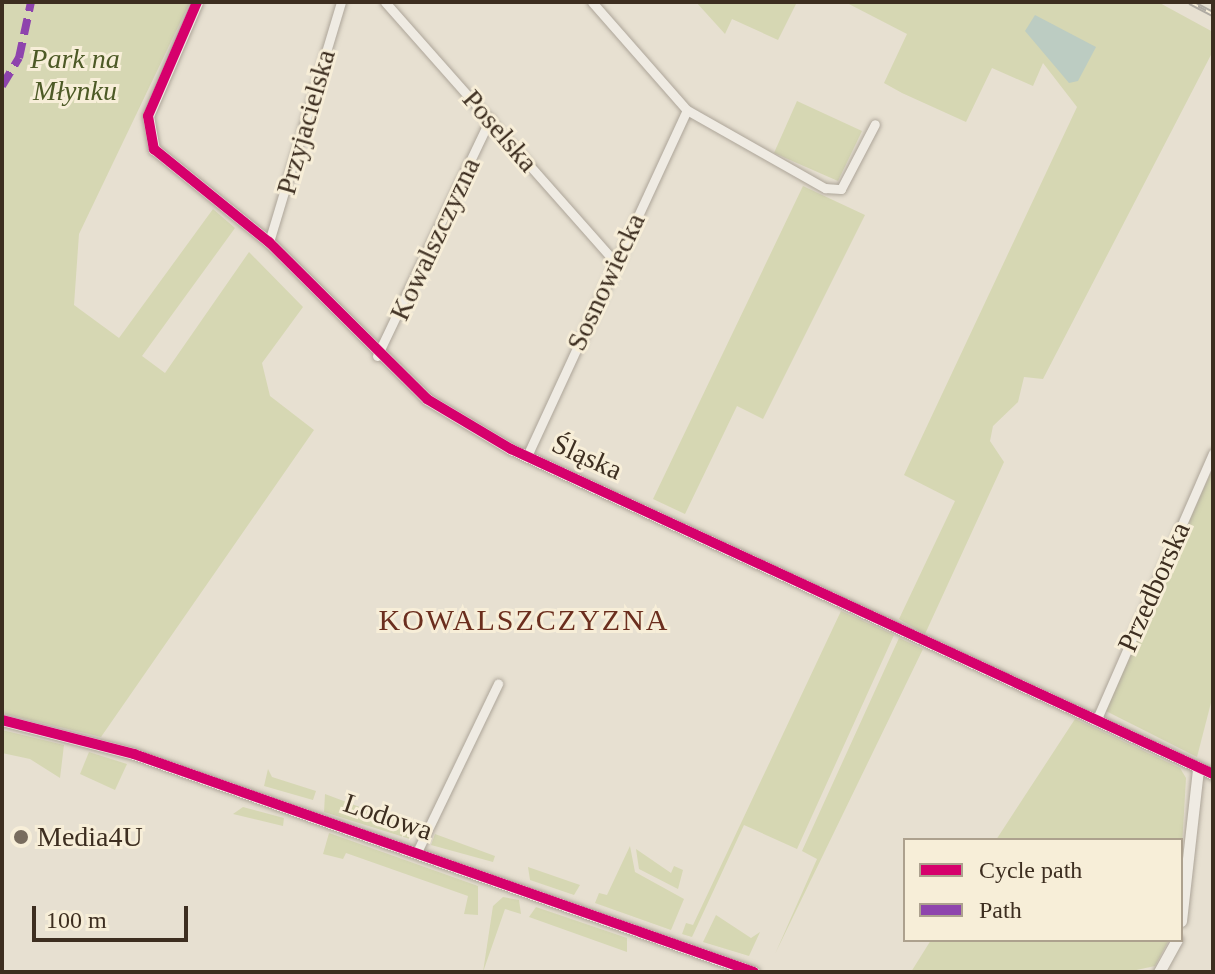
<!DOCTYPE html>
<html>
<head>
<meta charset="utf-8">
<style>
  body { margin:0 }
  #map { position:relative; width:1215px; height:974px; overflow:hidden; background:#e7e0d1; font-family:Georgia,serif }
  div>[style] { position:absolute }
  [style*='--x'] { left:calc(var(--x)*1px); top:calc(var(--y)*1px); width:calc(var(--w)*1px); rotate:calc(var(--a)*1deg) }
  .green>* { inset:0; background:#d6d7b3 }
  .water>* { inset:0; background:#bcccc2 }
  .roads { filter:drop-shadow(0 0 2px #ada599) drop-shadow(0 0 2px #ada599) }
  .minor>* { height:9px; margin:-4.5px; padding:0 4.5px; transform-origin:4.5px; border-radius:4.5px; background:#efebe3 }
  .tertiary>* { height:11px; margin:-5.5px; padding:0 5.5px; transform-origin:5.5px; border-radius:5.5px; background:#efebe3 }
  .rail>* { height:6px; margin-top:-3px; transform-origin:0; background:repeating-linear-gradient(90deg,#f7eed8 0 9px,#afaaa2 0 18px); box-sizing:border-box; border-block:2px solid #afaaa2 }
  .quiet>* { height:8px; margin-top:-4px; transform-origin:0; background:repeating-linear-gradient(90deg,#8e44ad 0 16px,transparent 0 24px) }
  .cycleway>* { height:10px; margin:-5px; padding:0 5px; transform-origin:5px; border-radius:5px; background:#d6006c }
  .dots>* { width:22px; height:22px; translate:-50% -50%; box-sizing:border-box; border:4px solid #f7eed8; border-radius:50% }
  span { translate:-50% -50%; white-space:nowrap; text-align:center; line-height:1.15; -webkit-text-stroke:6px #f7eed8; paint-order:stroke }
  .park-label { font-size:28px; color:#4d5a26; font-style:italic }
  .street-label { font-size:28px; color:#3d2e20 }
  .poi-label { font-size:28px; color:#3d2e20 }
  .left { translate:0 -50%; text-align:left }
  .neighbourhood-label { font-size:30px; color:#6b2e1e; letter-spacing:2px }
  .frame { position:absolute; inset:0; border:4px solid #3d2e20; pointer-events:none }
  .legend { position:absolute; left:903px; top:838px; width:280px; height:104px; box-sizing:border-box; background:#f7eed8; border:2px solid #ada18e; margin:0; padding:10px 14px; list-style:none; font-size:24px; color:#3d2e20 }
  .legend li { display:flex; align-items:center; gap:16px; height:40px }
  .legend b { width:40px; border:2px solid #ada18e }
  .scale { position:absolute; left:32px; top:906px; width:156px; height:36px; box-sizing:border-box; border:4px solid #3d2e20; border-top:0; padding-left:10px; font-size:24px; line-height:28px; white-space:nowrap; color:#3d2e20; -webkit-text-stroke:6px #f7eed8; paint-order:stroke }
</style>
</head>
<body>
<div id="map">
  <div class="green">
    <div style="clip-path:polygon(2px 2px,190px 2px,79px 234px,74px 305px,119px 338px,213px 209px,235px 228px,142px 356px,165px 373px,249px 252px,303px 307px,262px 363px,270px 396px,314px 430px,101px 737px,2px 713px)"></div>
    <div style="clip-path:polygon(696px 2px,797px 2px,778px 40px,732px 19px,725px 34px)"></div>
    <div style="clip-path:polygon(845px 2px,1158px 2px,1213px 32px,1213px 51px,1043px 379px,1024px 377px,1018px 402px,993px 426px,990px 441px,1004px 462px,925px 634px,899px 619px,955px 501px,904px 475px,1077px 107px,1043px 63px,1033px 86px,992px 68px,966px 122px,902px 93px,884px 83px,907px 34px)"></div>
    <div style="clip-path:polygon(797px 101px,862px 131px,838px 181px,774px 153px)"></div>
    <div style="clip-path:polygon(803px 186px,865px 215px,763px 419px,737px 406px,685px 514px,653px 499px)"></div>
    <div style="clip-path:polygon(1213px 468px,1213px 695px,1197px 757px,1104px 710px)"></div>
    <div style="clip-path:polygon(841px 611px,894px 635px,797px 849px,744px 825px,692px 937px,682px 934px,686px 923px,693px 925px)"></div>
    <div style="clip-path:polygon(899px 638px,923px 649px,775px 954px,817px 859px,802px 851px)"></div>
    <div style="clip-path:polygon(1075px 719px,1180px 768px,1186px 778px,1181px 863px,1181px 840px,996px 840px)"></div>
    <div style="clip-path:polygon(2px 730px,64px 745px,60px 778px,30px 759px,2px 753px)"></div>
    <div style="clip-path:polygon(89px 752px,127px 764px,115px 790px,80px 774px)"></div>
    <div style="clip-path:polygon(268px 769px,272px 777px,316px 791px,313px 800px,264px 786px)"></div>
    <div style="clip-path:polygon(325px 794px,365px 809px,419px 828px,410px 839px,324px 812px)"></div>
    <div style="clip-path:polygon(243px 807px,284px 818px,283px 826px,233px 814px)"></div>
    <div style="clip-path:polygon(329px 833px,478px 886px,478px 915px,464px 914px,468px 896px,346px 853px,343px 859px,323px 854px)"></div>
    <div style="clip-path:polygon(435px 834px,495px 856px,493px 862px,431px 845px)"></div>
    <div style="clip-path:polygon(630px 846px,635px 872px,684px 899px,671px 930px,595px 903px,599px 893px,607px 895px)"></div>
    <div style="clip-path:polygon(636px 849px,671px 873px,674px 866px,683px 870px,678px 889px,639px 869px)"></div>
    <div style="clip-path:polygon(528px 867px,580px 885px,574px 895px,530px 880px)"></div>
    <div style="clip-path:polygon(503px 897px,519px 900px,521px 914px,505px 909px,483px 972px,493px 906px)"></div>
    <div style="clip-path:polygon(536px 907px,627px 938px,627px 952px,529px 917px)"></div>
    <div style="clip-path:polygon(716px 915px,751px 938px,760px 932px,749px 956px,703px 942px)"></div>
    <div style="clip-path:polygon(931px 940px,1169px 940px,1155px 966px,1127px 972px,911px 972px)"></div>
  </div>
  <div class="water">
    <div style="clip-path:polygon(1035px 15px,1096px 47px,1078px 81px,1069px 83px,1025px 31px)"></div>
  </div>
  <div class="roads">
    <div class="minor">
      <div style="--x:385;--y:2;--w:346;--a:48.5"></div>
      <div style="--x:592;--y:2;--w:144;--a:48.7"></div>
      <div style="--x:687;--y:110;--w:159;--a:29.5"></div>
      <div style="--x:825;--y:188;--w:16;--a:4"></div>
      <div style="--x:841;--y:189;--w:73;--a:-62.4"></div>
      <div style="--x:269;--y:242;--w:251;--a:-73.3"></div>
      <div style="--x:377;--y:356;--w:263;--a:-64.5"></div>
      <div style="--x:527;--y:456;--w:381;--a:-65.2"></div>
      <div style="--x:1096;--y:721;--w:292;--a:-66.4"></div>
      <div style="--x:417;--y:852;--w:187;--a:-64.3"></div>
    </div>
    <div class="tertiary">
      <div style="--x:197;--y:2;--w:124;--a:113.3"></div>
      <div style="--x:148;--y:116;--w:34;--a:80"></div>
      <div style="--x:154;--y:149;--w:148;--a:39"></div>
      <div style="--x:269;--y:242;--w:223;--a:44.8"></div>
      <div style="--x:427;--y:399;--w:98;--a:30.8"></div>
      <div style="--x:511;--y:449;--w:774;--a:24.84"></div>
      <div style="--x:2;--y:720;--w:136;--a:14.4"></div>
      <div style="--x:134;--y:754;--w:657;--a:19.37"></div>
      <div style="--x:1181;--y:921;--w:153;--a:-83.6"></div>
      <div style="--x:1159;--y:972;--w:37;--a:-61"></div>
    </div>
  </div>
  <div class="rail">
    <div style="--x:1190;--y:2;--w:26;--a:28"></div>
  </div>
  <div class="quiet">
    <div style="--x:2;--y:86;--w:33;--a:-59"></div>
    <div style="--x:19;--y:58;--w:57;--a:-77.9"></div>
  </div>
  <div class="cycleway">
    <div style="--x:197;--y:2;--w:124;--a:113.3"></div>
    <div style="--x:148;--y:116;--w:34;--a:80"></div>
    <div style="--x:154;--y:149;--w:148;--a:39"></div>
    <div style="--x:269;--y:242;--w:223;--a:44.8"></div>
    <div style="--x:427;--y:399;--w:98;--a:30.8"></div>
    <div style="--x:511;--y:449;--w:774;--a:24.84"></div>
    <div style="--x:2;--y:720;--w:136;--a:14.4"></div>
    <div style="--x:134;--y:754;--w:657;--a:19.37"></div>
  </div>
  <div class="dots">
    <div style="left:21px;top:837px;background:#786c5e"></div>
  </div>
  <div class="park-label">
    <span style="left:75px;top:75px">Park na<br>Młynku</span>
  </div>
  <div class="street-label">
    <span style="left:306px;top:122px;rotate:-74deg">Przyjacielska</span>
    <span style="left:500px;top:131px;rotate:49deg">Poselska</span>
    <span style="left:435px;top:239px;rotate:-65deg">Kowalszczyzna</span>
    <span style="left:606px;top:282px;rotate:-65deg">Sosnowiecka</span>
    <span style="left:587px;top:457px;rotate:24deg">Śląska</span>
    <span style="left:1154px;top:587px;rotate:-66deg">Przedborska</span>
    <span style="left:388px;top:817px;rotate:19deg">Lodowa</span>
  </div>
  <div class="poi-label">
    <span class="left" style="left:37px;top:837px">Media4U</span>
  </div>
  <div class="neighbourhood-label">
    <span style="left:524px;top:620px">KOWALSZCZYZNA</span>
  </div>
  <div class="frame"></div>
  <ul class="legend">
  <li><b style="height:10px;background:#d6006c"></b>Cycle path</li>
  <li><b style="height:10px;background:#8e44ad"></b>Path</li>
  </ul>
  <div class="scale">100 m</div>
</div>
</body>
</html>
